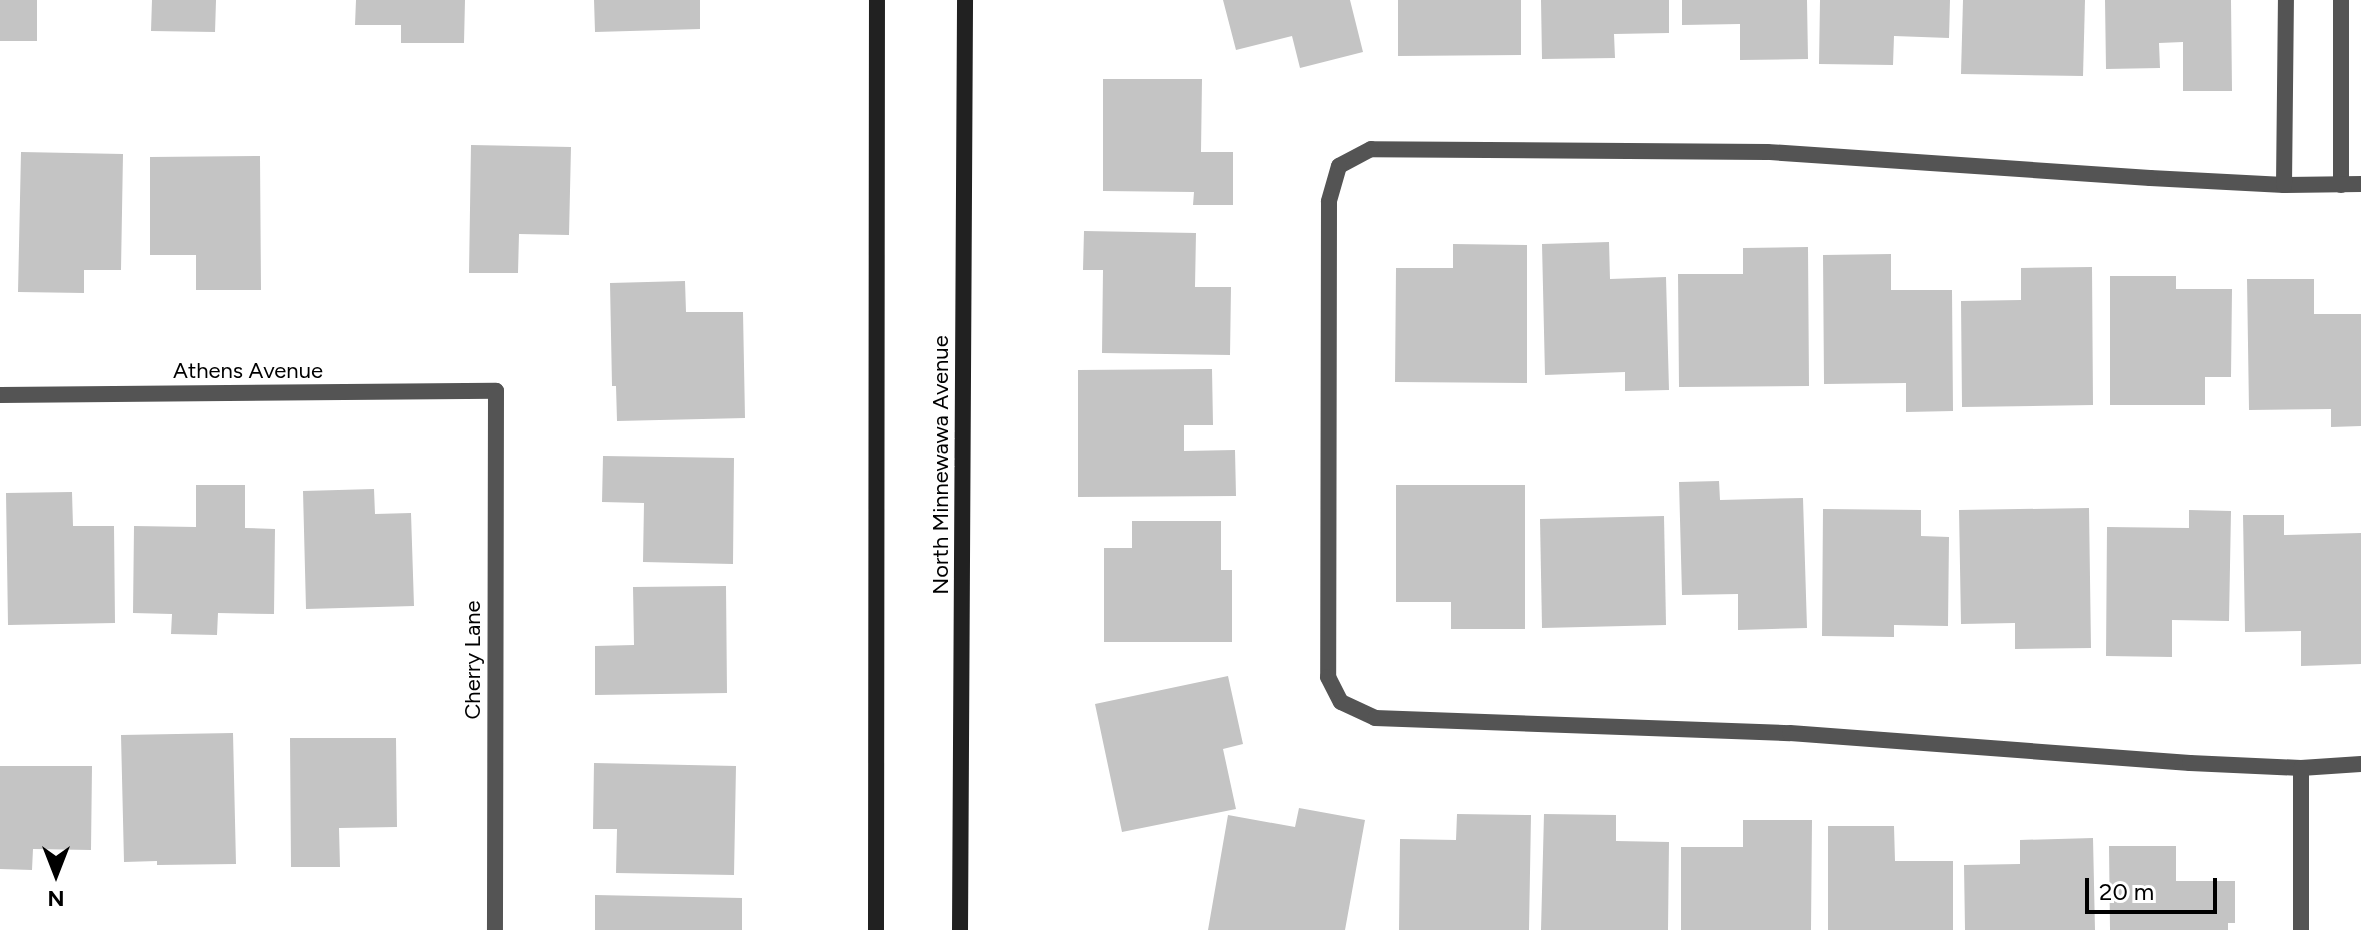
<!DOCTYPE html>
<html>
<head>
<meta charset="utf-8">
<style>
  body { margin:0 }
  #map { position:relative; width:2361px; height:930px; overflow:hidden; background:#fff; font-family:Figtree,sans-serif }
  div>[style] { position:absolute }
  [style*='--x'] { left:calc(var(--x)*1px); top:calc(var(--y)*1px); width:calc(var(--w)*1px); rotate:calc(var(--a)*1deg) }
  .building>* { inset:0; background:#c4c4c4 }
  .street>* { height:16px; margin:-8px; padding:0 8px; transform-origin:8px; border-radius:8px; background:#545454 }
  .secondary>* { height:16px; margin:-8px; padding:0 8px; transform-origin:8px; border-radius:8px; background:#212121 }
  span { translate:-50% -50%; white-space:nowrap; text-align:center; line-height:1.15; -webkit-text-stroke:6px #fff; paint-order:stroke }
  .street-label { font-size:22px; color:#000 }
  .north { position:absolute; left:16px; top:834px; width:80px; height:80px; -webkit-text-stroke:6px #fff; paint-order:stroke; rotate:180deg; font-size:22px; font-weight:700; line-height:32px; text-align:center; color:#000 }
  .north::after { content:''; display:block; margin:auto; width:28px; height:36px; background:#000; clip-path:polygon(50% 0,100% 100%,50% 72%,0 100%) }
  .scale { position:absolute; left:2085px; top:878px; width:132px; height:36px; box-sizing:border-box; border:4px solid #000; border-top:0; padding-left:10px; font-size:24px; line-height:28px; white-space:nowrap; color:#000; -webkit-text-stroke:6px #fff; paint-order:stroke }
</style>
</head>
<body>
<div id="map">
  <div class="building">
    <div style="clip-path:polygon(0 0,37px 0,37px 41px,0 41px)"></div>
    <div style="clip-path:polygon(152px 0,216px 0,215px 32px,151px 31px)"></div>
    <div style="clip-path:polygon(356px 0,465px 0,464px 43px,401px 43px,401px 25px,355px 25px)"></div>
    <div style="clip-path:polygon(594px 0,700px 0,700px 29px,595px 32px)"></div>
    <div style="clip-path:polygon(1223px 0,1350px 0,1363px 52px,1300px 68px,1292px 36px,1236px 50px)"></div>
    <div style="clip-path:polygon(1398px 0,1521px 0,1521px 55px,1398px 56px)"></div>
    <div style="clip-path:polygon(1541px 0,1669px 0,1669px 33px,1614px 34px,1615px 58px,1542px 59px)"></div>
    <div style="clip-path:polygon(1682px 0,1807px 0,1808px 59px,1740px 60px,1740px 24px,1682px 25px)"></div>
    <div style="clip-path:polygon(1820px 0,1950px 0,1949px 38px,1894px 36px,1893px 65px,1819px 64px)"></div>
    <div style="clip-path:polygon(1963px 0,2085px 0,2083px 76px,1961px 74px)"></div>
    <div style="clip-path:polygon(2105px 0,2231px 0,2232px 91px,2183px 91px,2183px 42px,2159px 43px,2160px 68px,2106px 69px)"></div>
    <div style="clip-path:polygon(1103px 79px,1202px 79px,1201px 152px,1233px 152px,1233px 205px,1193px 205px,1194px 192px,1103px 191px)"></div>
    <div style="clip-path:polygon(471px 145px,571px 147px,569px 235px,519px 234px,518px 273px,469px 273px)"></div>
    <div style="clip-path:polygon(21px 152px,123px 154px,121px 270px,84px 270px,84px 293px,18px 292px)"></div>
    <div style="clip-path:polygon(260px 156px,261px 290px,196px 290px,196px 255px,150px 255px,150px 157px)"></div>
    <div style="clip-path:polygon(1084px 231px,1196px 233px,1195px 287px,1231px 287px,1230px 355px,1102px 353px,1103px 270px,1083px 270px)"></div>
    <div style="clip-path:polygon(1609px 242px,1610px 279px,1666px 277px,1669px 390px,1625px 391px,1625px 372px,1545px 375px,1542px 244px)"></div>
    <div style="clip-path:polygon(1453px 244px,1527px 245px,1527px 383px,1395px 382px,1396px 268px,1453px 268px)"></div>
    <div style="clip-path:polygon(1808px 247px,1809px 386px,1679px 387px,1678px 274px,1743px 274px,1743px 248px)"></div>
    <div style="clip-path:polygon(1891px 254px,1891px 290px,1952px 290px,1953px 411px,1906px 412px,1906px 383px,1824px 384px,1823px 255px)"></div>
    <div style="clip-path:polygon(2092px 267px,2093px 405px,1962px 407px,1961px 301px,2021px 300px,2021px 268px)"></div>
    <div style="clip-path:polygon(2110px 276px,2176px 276px,2176px 289px,2232px 289px,2231px 377px,2205px 377px,2205px 405px,2110px 405px)"></div>
    <div style="clip-path:polygon(2247px 279px,2314px 279px,2314px 314px,2361px 314px,2361px 426px,2331px 427px,2331px 409px,2249px 410px)"></div>
    <div style="clip-path:polygon(685px 281px,686px 312px,743px 312px,745px 418px,617px 421px,616px 386px,612px 386px,610px 283px)"></div>
    <div style="clip-path:polygon(1212px 369px,1213px 425px,1184px 425px,1184px 451px,1235px 450px,1236px 496px,1078px 497px,1078px 370px)"></div>
    <div style="clip-path:polygon(603px 456px,734px 458px,733px 564px,643px 562px,644px 503px,602px 502px)"></div>
    <div style="clip-path:polygon(1719px 481px,1720px 500px,1803px 498px,1807px 628px,1738px 630px,1738px 594px,1682px 595px,1679px 482px)"></div>
    <div style="clip-path:polygon(196px 485px,245px 485px,245px 528px,275px 529px,274px 614px,218px 613px,217px 635px,171px 634px,172px 614px,133px 613px,134px 526px,196px 527px)"></div>
    <div style="clip-path:polygon(1396px 485px,1525px 485px,1525px 629px,1451px 629px,1451px 602px,1396px 602px)"></div>
    <div style="clip-path:polygon(374px 489px,375px 514px,411px 513px,414px 606px,306px 609px,303px 491px)"></div>
    <div style="clip-path:polygon(72px 492px,73px 526px,114px 526px,115px 623px,8px 625px,6px 493px)"></div>
    <div style="clip-path:polygon(2089px 508px,2091px 648px,2015px 649px,2015px 623px,1961px 624px,1959px 510px)"></div>
    <div style="clip-path:polygon(1823px 509px,1921px 510px,1921px 536px,1949px 537px,1948px 626px,1894px 625px,1894px 637px,1822px 636px)"></div>
    <div style="clip-path:polygon(2189px 510px,2231px 511px,2229px 621px,2172px 620px,2172px 657px,2106px 656px,2107px 527px,2189px 528px)"></div>
    <div style="clip-path:polygon(2243px 515px,2284px 515px,2284px 535px,2361px 533px,2361px 664px,2301px 666px,2301px 631px,2245px 632px)"></div>
    <div style="clip-path:polygon(1664px 516px,1666px 625px,1542px 628px,1540px 519px)"></div>
    <div style="clip-path:polygon(1132px 521px,1221px 521px,1221px 570px,1232px 570px,1232px 642px,1104px 642px,1104px 548px,1132px 548px)"></div>
    <div style="clip-path:polygon(726px 586px,727px 693px,595px 695px,595px 646px,634px 645px,633px 587px)"></div>
    <div style="clip-path:polygon(1228px 676px,1243px 744px,1223px 749px,1236px 809px,1122px 832px,1095px 704px)"></div>
    <div style="clip-path:polygon(233px 733px,236px 864px,157px 865px,157px 861px,124px 862px,121px 735px)"></div>
    <div style="clip-path:polygon(290px 738px,396px 738px,397px 827px,339px 828px,340px 867px,291px 867px)"></div>
    <div style="clip-path:polygon(594px 763px,736px 766px,734px 875px,616px 873px,617px 829px,593px 829px)"></div>
    <div style="clip-path:polygon(0 766px,92px 766px,91px 850px,33px 849px,32px 870px,0 869px)"></div>
    <div style="clip-path:polygon(1299px 808px,1365px 820px,1345px 930px,1208px 930px,1228px 815px,1295px 827px)"></div>
    <div style="clip-path:polygon(1457px 814px,1531px 815px,1529px 930px,1399px 930px,1400px 839px,1456px 840px)"></div>
    <div style="clip-path:polygon(1544px 814px,1616px 815px,1616px 841px,1669px 842px,1668px 930px,1541px 930px)"></div>
    <div style="clip-path:polygon(1743px 820px,1812px 820px,1811px 930px,1681px 930px,1681px 847px,1743px 847px)"></div>
    <div style="clip-path:polygon(1828px 826px,1894px 826px,1895px 861px,1953px 861px,1953px 930px,1828px 930px)"></div>
    <div style="clip-path:polygon(2093px 838px,2095px 930px,1965px 930px,1964px 865px,2020px 864px,2020px 840px)"></div>
    <div style="clip-path:polygon(2109px 846px,2176px 846px,2176px 881px,2235px 881px,2235px 923px,2228px 923px,2228px 930px,2110px 930px)"></div>
    <div style="clip-path:polygon(595px 895px,742px 898px,742px 930px,595px 930px)"></div>
  </div>
  <div class="street">
    <div style="--x:2341;--y:0;--w:185;--a:90"></div>
    <div style="--x:2361;--y:184;--w:77;--a:179.3"></div>
    <div style="--x:2284;--y:185;--w:134;--a:-177"></div>
    <div style="--x:2150;--y:178;--w:384;--a:-176.1"></div>
    <div style="--x:1767;--y:152;--w:396;--a:-179.6"></div>
    <div style="--x:1371;--y:149;--w:36;--a:152"></div>
    <div style="--x:1339;--y:166;--w:37;--a:106"></div>
    <div style="--x:1329;--y:202;--w:475;--a:90.1"></div>
    <div style="--x:1328;--y:677;--w:28;--a:63"></div>
    <div style="--x:1341;--y:702;--w:38;--a:25"></div>
    <div style="--x:1375;--y:718;--w:415;--a:2.1"></div>
    <div style="--x:1790;--y:733;--w:401;--a:4.3"></div>
    <div style="--x:2190;--y:763;--w:111;--a:2.6"></div>
    <div style="--x:2301;--y:768;--w:60;--a:-3.8"></div>
    <div style="--x:2284;--y:185;--w:185;--a:-89.4"></div>
    <div style="--x:0;--y:395;--w:496;--a:-0.5"></div>
    <div style="--x:496;--y:391;--w:539;--a:90.11"></div>
    <div style="--x:2301;--y:930;--w:162;--a:-90"></div>
  </div>
  <div class="secondary">
    <div style="--x:876;--y:930;--w:930;--a:-89.94"></div>
    <div style="--x:960;--y:930;--w:930;--a:-89.69"></div>
  </div>
  <div class="street-label">
    <span style="left:248px;top:371px">Athens Avenue</span>
    <span style="left:941px;top:465px;rotate:-90deg">North Minnewawa Avenue</span>
    <span style="left:473px;top:660px;rotate:-90deg">Cherry Lane</span>
  </div>
  <div class="north">N</div>
  <div class="scale">20 m</div>
</div>
</body>
</html>
